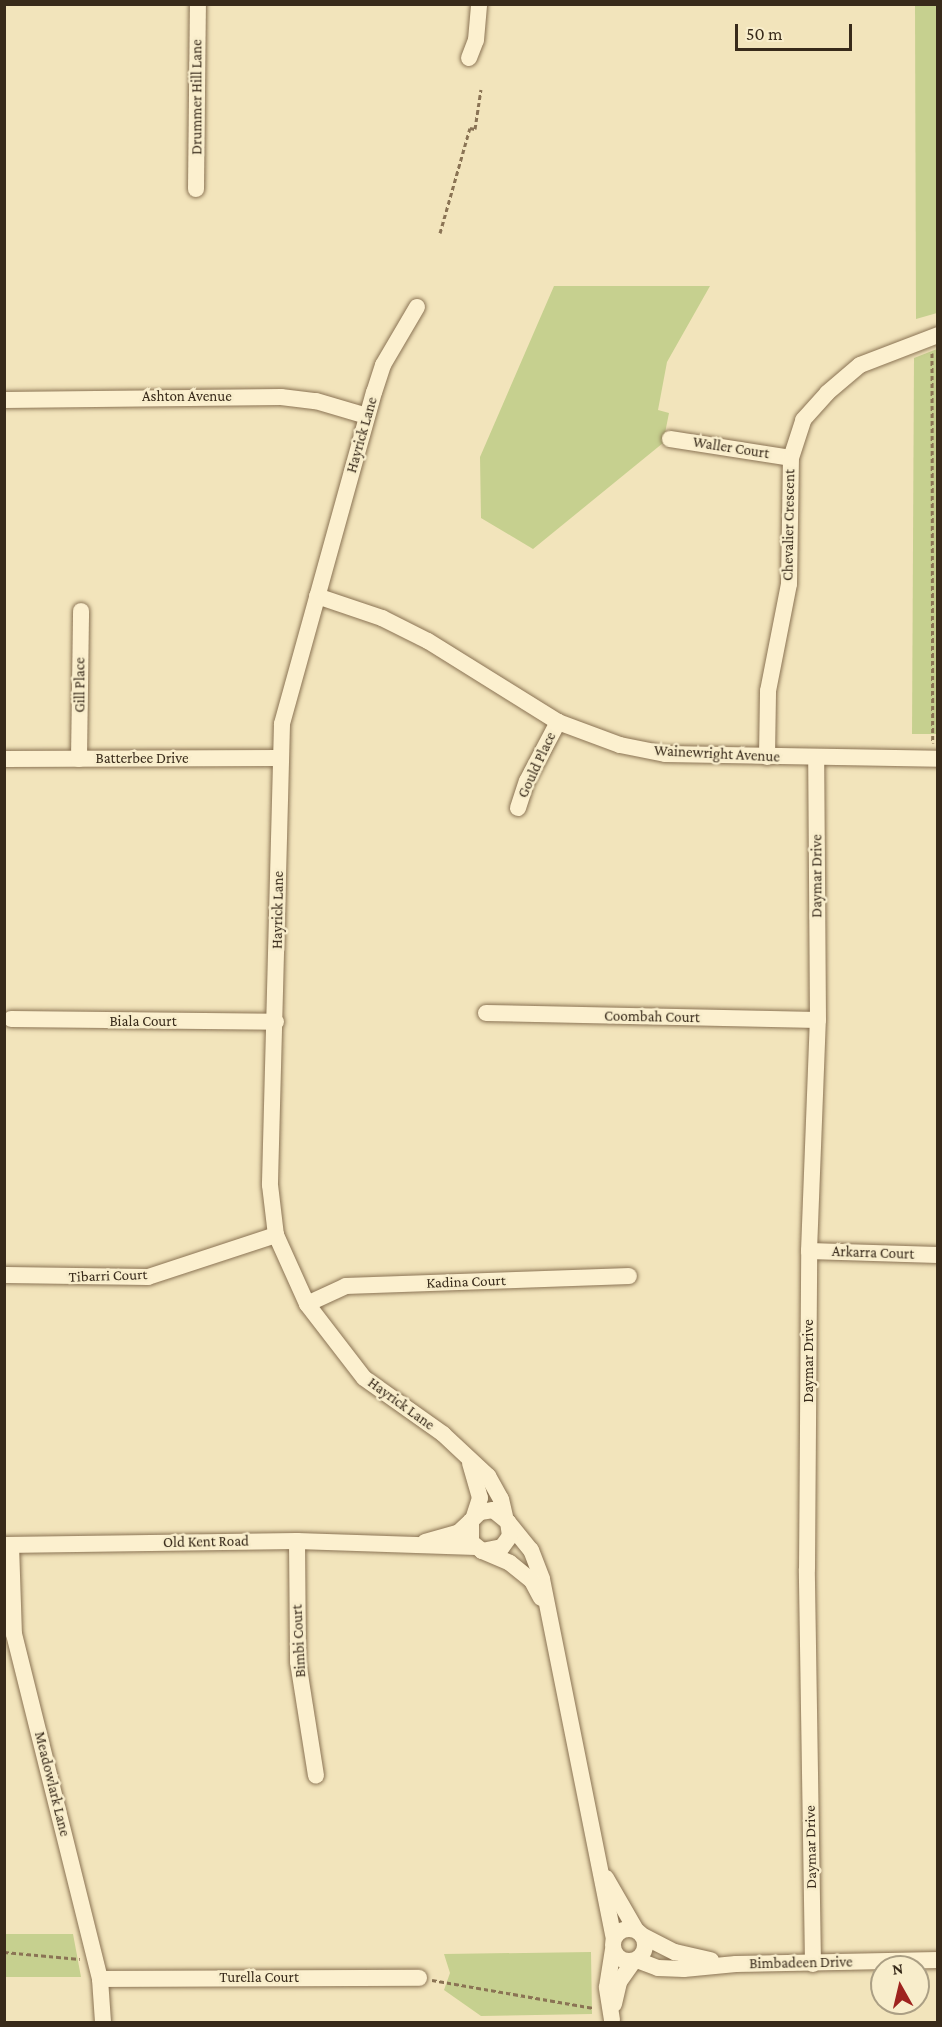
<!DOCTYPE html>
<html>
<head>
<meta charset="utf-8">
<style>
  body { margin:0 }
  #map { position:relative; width:942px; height:2027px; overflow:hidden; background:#f2e4bb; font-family:"Crimson Pro",serif }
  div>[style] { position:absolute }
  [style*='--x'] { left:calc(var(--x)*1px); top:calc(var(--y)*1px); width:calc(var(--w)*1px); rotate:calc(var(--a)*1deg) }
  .green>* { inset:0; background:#c6d08f }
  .path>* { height:3px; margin-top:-1.5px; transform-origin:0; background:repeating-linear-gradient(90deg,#8a7354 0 4.5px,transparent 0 7.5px) }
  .roads { filter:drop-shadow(0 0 2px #8a7354) drop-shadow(0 0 2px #8a7354) }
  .minor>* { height:16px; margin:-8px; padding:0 8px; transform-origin:8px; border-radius:8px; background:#fcf0cf }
  .minor>.ring { margin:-8px; padding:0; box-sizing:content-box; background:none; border:16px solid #fcf0cf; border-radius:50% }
  span { translate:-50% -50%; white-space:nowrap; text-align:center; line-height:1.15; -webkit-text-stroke:5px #f8edcb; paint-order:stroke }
  .street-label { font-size:15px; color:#382a1a }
  .frame { position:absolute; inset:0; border:6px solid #382a1a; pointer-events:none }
  .north { position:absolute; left:870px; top:1955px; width:60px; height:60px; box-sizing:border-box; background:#f8edcb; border:2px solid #ab9f84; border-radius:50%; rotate:352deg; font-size:16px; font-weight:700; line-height:24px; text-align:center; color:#382a1a }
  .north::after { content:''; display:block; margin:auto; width:21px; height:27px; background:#9e231e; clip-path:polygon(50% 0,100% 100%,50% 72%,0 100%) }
  .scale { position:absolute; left:735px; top:24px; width:117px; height:27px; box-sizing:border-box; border:3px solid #382a1a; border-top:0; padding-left:8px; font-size:18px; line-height:21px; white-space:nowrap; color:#382a1a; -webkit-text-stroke:4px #f8edcb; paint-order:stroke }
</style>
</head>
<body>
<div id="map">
  <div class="green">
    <div style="clip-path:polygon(915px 5px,938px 5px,937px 313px,916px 319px)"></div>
    <div style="clip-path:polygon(554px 286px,710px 286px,667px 362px,658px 410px,669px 413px,663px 443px,533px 549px,481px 518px,480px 457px)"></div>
    <div style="clip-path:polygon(937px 349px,937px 734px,912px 734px,914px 358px)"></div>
    <div style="clip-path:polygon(5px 1934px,73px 1934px,81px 1977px,5px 1977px)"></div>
    <div style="clip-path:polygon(591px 1952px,592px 2014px,481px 2016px,444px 1990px,450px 1973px,444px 1954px)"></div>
  </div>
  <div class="path">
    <div style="--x:440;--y:233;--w:109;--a:-74.1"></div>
    <div style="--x:470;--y:128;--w:5;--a:11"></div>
    <div style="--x:475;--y:129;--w:40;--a:-81.5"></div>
    <div style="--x:932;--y:353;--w:390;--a:89.9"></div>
    <div style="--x:4;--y:1952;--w:76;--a:5.3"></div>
    <div style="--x:432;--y:1980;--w:164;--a:9.8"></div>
  </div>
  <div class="roads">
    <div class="minor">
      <div style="--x:469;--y:58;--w:19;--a:-69"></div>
      <div style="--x:476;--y:40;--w:36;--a:-85"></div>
      <div style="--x:196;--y:189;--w:185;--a:-89.4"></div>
      <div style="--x:417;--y:307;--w:67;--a:120.4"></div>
      <div style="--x:383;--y:365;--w:28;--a:108"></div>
      <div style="--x:374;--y:392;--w:345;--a:105.5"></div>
      <div style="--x:282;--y:724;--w:461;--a:91.5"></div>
      <div style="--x:270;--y:1185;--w:50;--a:83.2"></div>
      <div style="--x:276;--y:1235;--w:76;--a:65.8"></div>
      <div style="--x:307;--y:1304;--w:93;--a:52.4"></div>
      <div style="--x:364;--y:1378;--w:97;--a:35.3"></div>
      <div style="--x:443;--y:1434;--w:62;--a:43"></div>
      <div style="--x:488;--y:1476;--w:26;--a:61"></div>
      <div style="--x:501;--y:1499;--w:18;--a:77"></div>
      <div style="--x:4;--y:400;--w:277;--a:-0.6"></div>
      <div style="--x:281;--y:397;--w:35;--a:7"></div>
      <div style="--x:316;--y:401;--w:53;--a:16.4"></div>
      <div style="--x:670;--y:439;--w:122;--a:8.9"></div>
      <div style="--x:317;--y:596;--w:69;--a:18.7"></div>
      <div style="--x:382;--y:618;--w:51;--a:26.6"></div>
      <div style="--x:428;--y:641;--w:153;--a:31.9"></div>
      <div style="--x:558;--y:722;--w:66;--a:20.4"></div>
      <div style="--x:620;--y:745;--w:46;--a:11.3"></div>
      <div style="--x:665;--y:754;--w:273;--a:1"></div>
      <div style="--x:767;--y:757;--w:66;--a:-89.1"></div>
      <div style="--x:768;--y:691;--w:109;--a:-78.9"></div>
      <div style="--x:789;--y:584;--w:126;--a:-89.1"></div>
      <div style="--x:791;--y:458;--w:40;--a:-72"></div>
      <div style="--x:803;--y:420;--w:36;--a:-48"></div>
      <div style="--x:827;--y:393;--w:43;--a:-40.3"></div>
      <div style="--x:860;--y:365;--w:84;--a:-21"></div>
      <div style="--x:4;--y:759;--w:276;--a:-0.2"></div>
      <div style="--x:79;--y:759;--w:148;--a:-89.2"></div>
      <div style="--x:518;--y:808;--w:28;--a:-72"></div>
      <div style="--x:527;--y:781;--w:67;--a:-62.3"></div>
      <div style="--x:486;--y:1013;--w:332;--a:1.2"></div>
      <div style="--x:11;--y:1019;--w:265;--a:0.6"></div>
      <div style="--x:809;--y:1251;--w:129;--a:1.8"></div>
      <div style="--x:6;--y:1275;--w:142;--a:0.8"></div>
      <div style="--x:148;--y:1277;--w:135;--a:-18.2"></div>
      <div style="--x:307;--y:1304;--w:43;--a:-24.8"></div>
      <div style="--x:346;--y:1286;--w:283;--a:-2"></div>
      <div style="--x:470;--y:1463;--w:36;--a:74"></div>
      <div style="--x:480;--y:1498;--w:19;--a:108"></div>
      <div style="--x:508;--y:1522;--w:36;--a:51"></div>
      <div style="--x:531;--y:1550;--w:31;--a:69"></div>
      <div style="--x:542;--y:1579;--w:366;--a:78.7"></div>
      <div style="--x:297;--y:1541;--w:121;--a:89.5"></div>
      <div style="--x:298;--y:1662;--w:115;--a:81"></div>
      <div style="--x:425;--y:1542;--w:35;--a:-16"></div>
      <div style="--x:459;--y:1532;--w:16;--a:-43"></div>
      <div style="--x:4;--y:1545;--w:293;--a:-0.8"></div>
      <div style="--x:297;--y:1541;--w:179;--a:1.9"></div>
      <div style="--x:11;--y:1545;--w:89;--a:88.1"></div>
      <div style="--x:14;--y:1634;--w:356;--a:76"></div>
      <div style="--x:100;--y:1979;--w:43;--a:86"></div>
      <div style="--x:482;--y:1551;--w:20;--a:-11"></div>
      <div style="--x:502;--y:1547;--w:14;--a:-54"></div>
      <div style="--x:510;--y:1536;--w:14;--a:-98"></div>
      <div style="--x:508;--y:1522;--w:19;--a:-141"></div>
      <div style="--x:493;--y:1510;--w:13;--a:171"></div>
      <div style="--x:480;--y:1512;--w:13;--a:135"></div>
      <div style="--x:471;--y:1521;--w:21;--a:90"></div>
      <div style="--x:471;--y:1542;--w:14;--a:39"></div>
      <div style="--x:482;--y:1551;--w:30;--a:23"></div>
      <div style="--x:510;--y:1563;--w:28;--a:39"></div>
      <div style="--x:532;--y:1581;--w:19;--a:62"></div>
      <div style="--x:606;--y:1878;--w:60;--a:60"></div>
      <div class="ring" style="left:613px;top:1929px;width:16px;height:16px"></div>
      <div style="--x:643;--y:1936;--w:36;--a:27"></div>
      <div style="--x:675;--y:1952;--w:37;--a:13"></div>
      <div style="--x:637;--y:1960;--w:22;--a:21"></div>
      <div style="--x:658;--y:1968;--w:26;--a:2"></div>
      <div style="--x:684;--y:1969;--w:52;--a:-5.5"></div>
      <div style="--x:736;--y:1964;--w:202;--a:-1.1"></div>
      <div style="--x:813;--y:1964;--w:395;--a:-90.9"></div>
      <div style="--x:807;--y:1569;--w:318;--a:-89.6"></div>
      <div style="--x:809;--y:1251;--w:231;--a:-87.8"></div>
      <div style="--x:818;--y:1020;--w:261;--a:-90.4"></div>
      <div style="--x:100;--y:1979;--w:319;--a:-0.2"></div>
      <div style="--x:614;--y:2004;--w:23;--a:-77"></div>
      <div style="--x:619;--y:1982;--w:24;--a:-55"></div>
      <div style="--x:612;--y:2020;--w:33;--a:-99"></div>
      <div style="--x:607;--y:1987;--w:37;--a:-81"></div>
    </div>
  </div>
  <div class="street-label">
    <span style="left:197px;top:97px;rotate:-90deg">Drummer Hill Lane</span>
    <span style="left:187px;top:397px">Ashton Avenue</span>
    <span style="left:362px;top:435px;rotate:-74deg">Hayrick Lane</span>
    <span style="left:731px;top:448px;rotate:9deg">Waller Court</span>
    <span style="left:789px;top:525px;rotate:-89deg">Chevalier Crescent</span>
    <span style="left:80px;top:685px;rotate:-90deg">Gill Place</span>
    <span style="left:717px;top:754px;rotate:3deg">Wainewright Avenue</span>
    <span style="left:142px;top:759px">Batterbee Drive</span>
    <span style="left:537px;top:765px;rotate:-65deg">Gould Place</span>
    <span style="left:817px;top:876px;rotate:-90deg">Daymar Drive</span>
    <span style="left:278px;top:910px;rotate:-89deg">Hayrick Lane</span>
    <span style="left:652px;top:1017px;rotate:1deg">Coombah Court</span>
    <span style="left:143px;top:1022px">Biala Court</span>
    <span style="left:873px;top:1253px;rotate:2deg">Arkarra Court</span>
    <span style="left:108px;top:1276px;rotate:-2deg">Tibarri Court</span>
    <span style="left:466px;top:1282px;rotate:-2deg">Kadina Court</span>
    <span style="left:809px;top:1361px;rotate:-90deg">Daymar Drive</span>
    <span style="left:401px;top:1404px;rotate:36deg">Hayrick Lane</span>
    <span style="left:206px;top:1542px;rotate:-1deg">Old Kent Road</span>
    <span style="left:299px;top:1641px;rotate:-93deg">Bimbi Court</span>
    <span style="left:52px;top:1784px;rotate:76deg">Meadowlark Lane</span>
    <span style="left:811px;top:1847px;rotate:-91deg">Daymar Drive</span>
    <span style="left:801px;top:1963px;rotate:-1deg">Bimbadeen Drive</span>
    <span style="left:259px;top:1978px">Turella Court</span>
  </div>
  <div class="frame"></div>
  <div class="north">N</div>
  <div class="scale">50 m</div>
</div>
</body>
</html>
